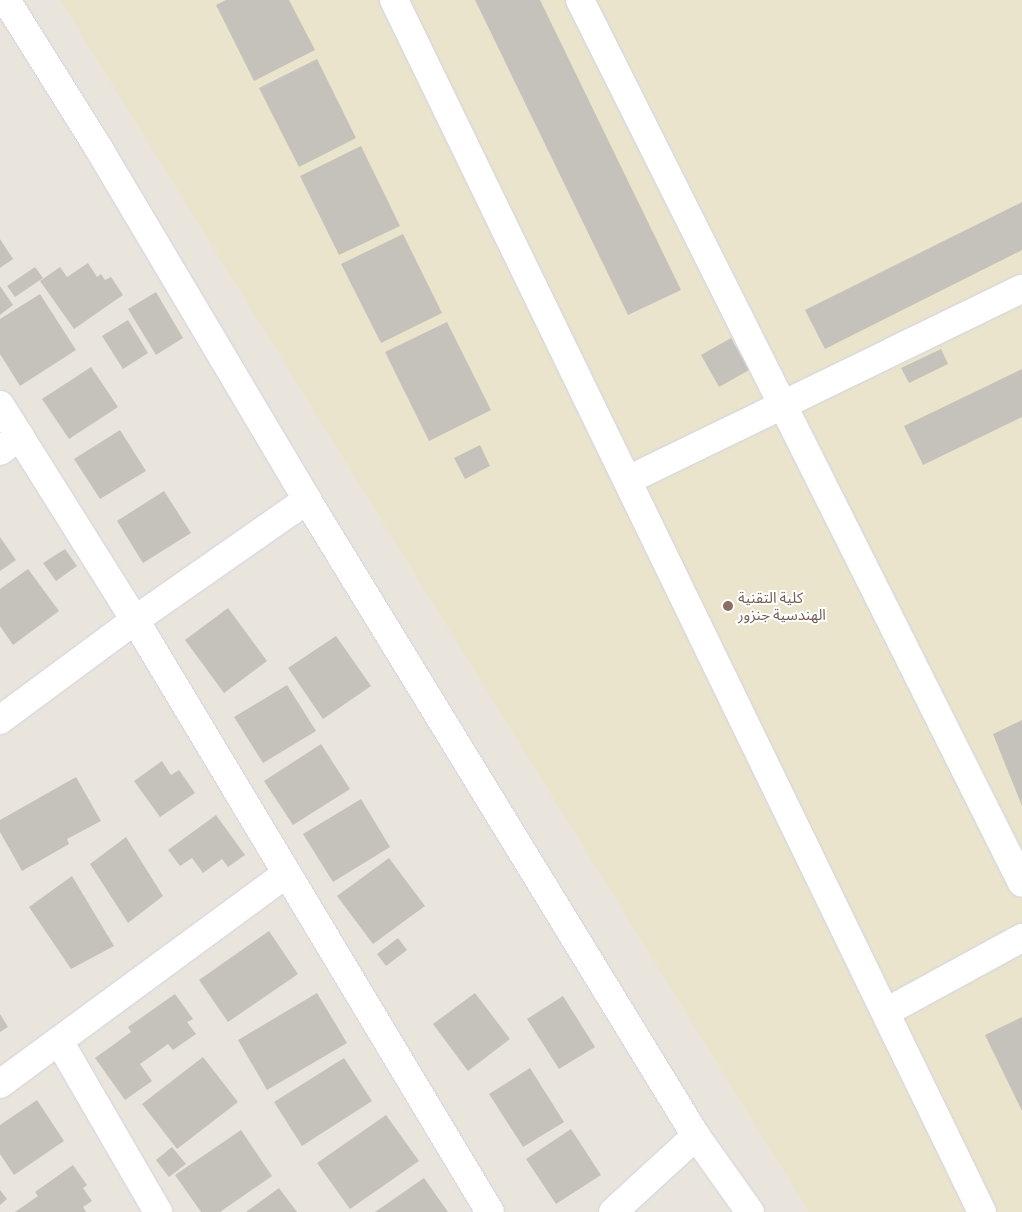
<!DOCTYPE html>
<meta charset="utf-8">
<style>
body{margin:0}
#map{position:relative;width:1022px;height:1212px;overflow:hidden;background:#eae5dc;font-family:Commissioner,"Noto Sans Arabic",sans-serif}
div>[style]{position:absolute}
.education>*{inset:0;background:#eae4cd}
.building>*{inset:0;background:#c5c2bc}
.roads{filter:drop-shadow(0 0 1px #d2d2e0) drop-shadow(0 0 1px #d2d2e0)}
.minor>*{height:28px;margin:-14px;padding:0 14px;transform-origin:14px;border-radius:14px;background:#fff}
.dots>*{width:14px;height:14px;translate:-50% -50%;box-sizing:border-box;border:2px solid #fff;border-radius:50%}
span{translate:-50% -50%;white-space:nowrap;text-align:center;line-height:1.15;-webkit-text-stroke:4px #fff;paint-order:stroke}
.education-label{font-size:15px;color:#785e54}
.left{translate:0 -50%;text-align:left}
</style>
<div id="map">
<div class="education">
<div style="clip-path:polygon(60px 0,1022px 0,1022px 1212px,809px 1212px)"></div>
</div>
<div class="building">
<div style="clip-path:polygon(226px 0,289px 0,315px 50px,254px 81px,216px 5px)"></div>
<div style="clip-path:polygon(475px 0,540px 0,681px 290px,628px 315px)"></div>
<div style="clip-path:polygon(317px 59px,356px 138px,299px 167px,259px 88px)"></div>
<div style="clip-path:polygon(361px 146px,400px 226px,339px 255px,300px 176px)"></div>
<div style="clip-path:polygon(1022px 202px,1022px 250px,825px 349px,805px 310px)"></div>
<div style="clip-path:polygon(403px 234px,442px 313px,381px 343px,341px 264px)"></div>
<div style="clip-path:polygon(0 239px,13px 259px,0 268px)"></div>
<div style="clip-path:polygon(88px 263px,97px 277px,101px 274px,105px 280px,111px 277px,123px 295px,74px 329px,40px 281px,60px 267px,67px 277px)"></div>
<div style="clip-path:polygon(35px 267px,43px 278px,15px 297px,7px 286px)"></div>
<div style="clip-path:polygon(0 286px,13px 305px,0 315px)"></div>
<div style="clip-path:polygon(156px 292px,183px 338px,156px 355px,128px 309px)"></div>
<div style="clip-path:polygon(40px 294px,76px 350px,20px 386px,0 354px,0 319px)"></div>
<div style="clip-path:polygon(128px 320px,148px 353px,123px 369px,102px 336px)"></div>
<div style="clip-path:polygon(447px 322px,491px 410px,429px 441px,385px 352px)"></div>
<div style="clip-path:polygon(731px 338px,749px 370px,719px 387px,701px 355px)"></div>
<div style="clip-path:polygon(941px 349px,948px 364px,909px 383px,901px 368px)"></div>
<div style="clip-path:polygon(91px 367px,118px 407px,69px 439px,42px 399px)"></div>
<div style="clip-path:polygon(1022px 369px,1022px 417px,923px 465px,904px 426px)"></div>
<div style="clip-path:polygon(120px 430px,146px 471px,100px 499px,74px 459px)"></div>
<div style="clip-path:polygon(480px 445px,490px 466px,465px 479px,454px 458px)"></div>
<div style="clip-path:polygon(164px 491px,191px 533px,143px 563px,117px 521px)"></div>
<div style="clip-path:polygon(0 537px,16px 560px,0 571px)"></div>
<div style="clip-path:polygon(65px 549px,77px 566px,56px 581px,43px 563px)"></div>
<div style="clip-path:polygon(28px 569px,59px 611px,13px 645px,0 626px,0 589px)"></div>
<div style="clip-path:polygon(228px 608px,267px 661px,224px 693px,185px 640px)"></div>
<div style="clip-path:polygon(336px 636px,371px 686px,323px 719px,288px 668px)"></div>
<div style="clip-path:polygon(287px 685px,316px 731px,263px 763px,234px 717px)"></div>
<div style="clip-path:polygon(1022px 720px,1022px 806px,993px 734px)"></div>
<div style="clip-path:polygon(321px 744px,350px 789px,293px 825px,264px 781px)"></div>
<div style="clip-path:polygon(162px 761px,171px 775px,179px 770px,195px 793px,160px 817px,134px 781px)"></div>
<div style="clip-path:polygon(76px 777px,101px 821px,67px 839px,69px 844px,22px 871px,0 832px,0 820px)"></div>
<div style="clip-path:polygon(361px 799px,390px 847px,333px 882px,303px 834px)"></div>
<div style="clip-path:polygon(216px 815px,245px 855px,228px 867px,222px 859px,203px 873px,192px 858px,180px 866px,168px 850px)"></div>
<div style="clip-path:polygon(126px 837px,163px 896px,128px 923px,90px 864px)"></div>
<div style="clip-path:polygon(389px 858px,425px 906px,373px 944px,337px 896px)"></div>
<div style="clip-path:polygon(72px 876px,114px 946px,71px 969px,29px 907px)"></div>
<div style="clip-path:polygon(269px 931px,298px 974px,228px 1022px,199px 980px)"></div>
<div style="clip-path:polygon(398px 938px,407px 950px,386px 966px,377px 954px)"></div>
<div style="clip-path:polygon(317px 993px,347px 1043px,267px 1090px,238px 1040px)"></div>
<div style="clip-path:polygon(475px 993px,510px 1039px,468px 1071px,433px 1024px)"></div>
<div style="clip-path:polygon(175px 994px,193px 1019px,187px 1022px,196px 1034px,173px 1050px,168px 1044px,140px 1064px,152px 1081px,125px 1100px,95px 1058px,131px 1032px,128px 1027px)"></div>
<div style="clip-path:polygon(563px 996px,595px 1047px,559px 1069px,527px 1019px)"></div>
<div style="clip-path:polygon(0 1014px,8px 1027px,0 1032px)"></div>
<div style="clip-path:polygon(1022px 1017px,1022px 1111px,985px 1035px)"></div>
<div style="clip-path:polygon(203px 1057px,238px 1102px,177px 1149px,142px 1104px)"></div>
<div style="clip-path:polygon(344px 1058px,372px 1101px,302px 1146px,274px 1102px)"></div>
<div style="clip-path:polygon(530px 1068px,564px 1122px,523px 1147px,489px 1094px)"></div>
<div style="clip-path:polygon(37px 1100px,64px 1141px,14px 1175px,0 1154px,0 1125px)"></div>
<div style="clip-path:polygon(386px 1115px,419px 1161px,350px 1209px,317px 1163px)"></div>
<div style="clip-path:polygon(571px 1129px,601px 1175px,556px 1204px,526px 1159px)"></div>
<div style="clip-path:polygon(241px 1130px,272px 1176px,220px 1212px,201px 1212px,175px 1175px)"></div>
<div style="clip-path:polygon(172px 1147px,186px 1164px,169px 1177px,156px 1160px)"></div>
<div style="clip-path:polygon(73px 1165px,87px 1185px,83px 1188px,92px 1201px,83px 1207px,86px 1212px,15px 1212px,38px 1196px,35px 1192px)"></div>
<div style="clip-path:polygon(424px 1178px,448px 1212px,375px 1212px)"></div>
<div style="clip-path:polygon(279px 1188px,297px 1212px,246px 1212px)"></div>
<div style="clip-path:polygon(0 1190px,7px 1199px,0 1205px)"></div>
</div>
<div class="roads">
<div class="minor">
<div style="left:6px;top:0;width:176px;rotate:58deg"></div>
<div style="left:99px;top:149px;width:408px;rotate:59.3deg"></div>
<div style="left:394px;top:0;width:1347px;rotate:64.12deg"></div>
<div style="left:580px;top:0;width:987px;rotate:63.41deg"></div>
<div style="left:0;top:405px;width:254px;rotate:57.9deg"></div>
<div style="left:135px;top:620px;width:690px;rotate:59.05deg"></div>
<div style="left:0;top:451px;width:25px;rotate:-37deg"></div>
<div style="left:628px;top:480px;width:438px;rotate:-25.9deg"></div>
<div style="left:0;top:720px;width:168px;rotate:-36.5deg"></div>
<div style="left:135px;top:620px;width:210px;rotate:-34.9deg"></div>
<div style="left:307px;top:500px;width:746px;rotate:58.55deg"></div>
<div style="left:696px;top:1136px;width:93px;rotate:54.6deg"></div>
<div style="left:886px;top:1012px;width:155px;rotate:-28.6deg"></div>
<div style="left:59px;top:1041px;width:198px;rotate:59.9deg"></div>
<div style="left:0;top:1084px;width:356px;rotate:-36.3deg"></div>
<div style="left:613px;top:1212px;width:113px;rotate:-42.5deg"></div>
</div>
</div>
<div class="dots">
<div style="left:728px;top:606px;background:#8d6e63"></div>
</div>
<div class="education-label">
<span class="left" style="left:738px;top:606px">كلية التقنية<br>الهندسية جنزور</span>
</div>
</div>
